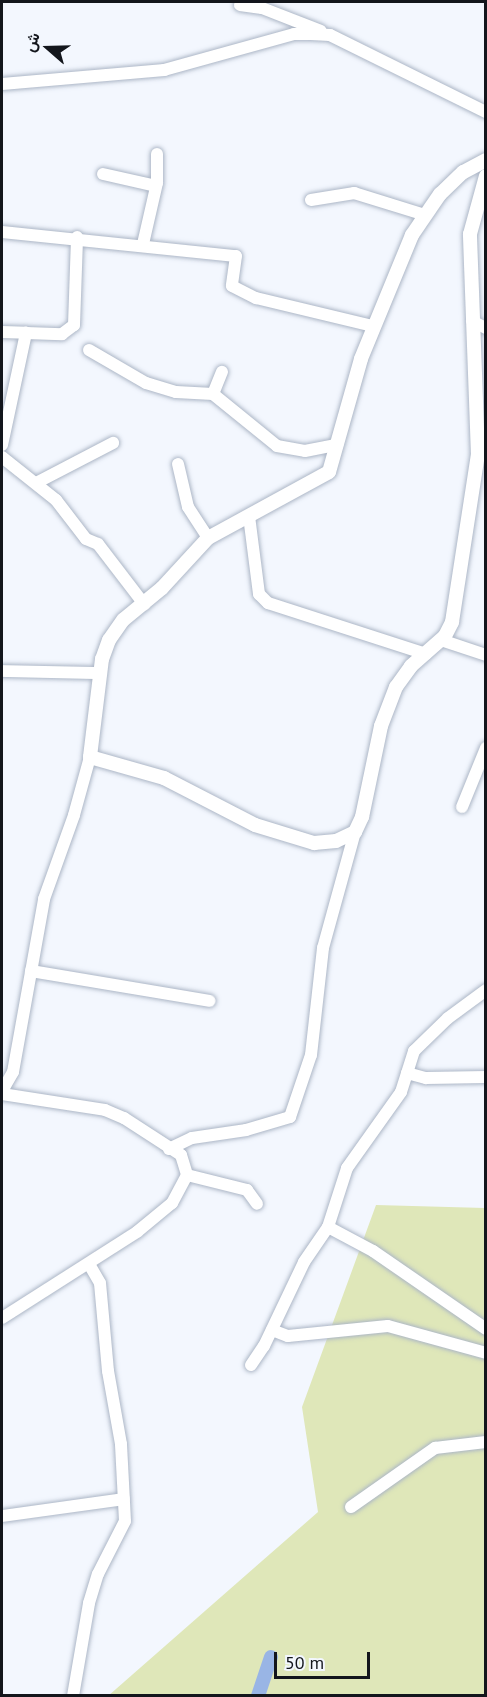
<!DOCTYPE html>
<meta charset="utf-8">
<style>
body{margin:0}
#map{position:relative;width:487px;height:1697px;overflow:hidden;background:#f3f7fe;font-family:"PT Sans",Vazirmatn,sans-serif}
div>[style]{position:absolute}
.green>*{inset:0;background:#dfe7b9}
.canal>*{height:14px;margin:-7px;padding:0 7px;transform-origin:7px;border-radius:7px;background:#99b5e5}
.roads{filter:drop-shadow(0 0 2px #acb6c6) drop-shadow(0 0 2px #acb6c6)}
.minor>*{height:12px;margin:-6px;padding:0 6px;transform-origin:6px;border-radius:6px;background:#fff}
.tertiary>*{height:14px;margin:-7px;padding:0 7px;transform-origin:7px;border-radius:7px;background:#fff}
span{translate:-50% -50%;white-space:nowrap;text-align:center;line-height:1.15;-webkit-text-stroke:6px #f3f7fe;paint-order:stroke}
.frame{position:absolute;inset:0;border:3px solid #13161c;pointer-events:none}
.north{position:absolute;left:18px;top:18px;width:60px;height:60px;-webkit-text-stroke:4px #f3f7fe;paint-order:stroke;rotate:290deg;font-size:16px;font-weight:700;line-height:24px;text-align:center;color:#13161c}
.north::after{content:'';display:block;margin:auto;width:21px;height:27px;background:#13161c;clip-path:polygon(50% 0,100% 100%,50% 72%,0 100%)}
.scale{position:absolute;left:274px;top:1652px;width:96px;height:27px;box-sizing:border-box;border:3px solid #13161c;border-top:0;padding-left:8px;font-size:18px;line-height:21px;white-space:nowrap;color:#13161c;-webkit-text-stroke:4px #f3f7fe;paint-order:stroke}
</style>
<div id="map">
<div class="green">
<div style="clip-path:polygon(376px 1205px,485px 1208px,485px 1695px,108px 1696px,318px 1512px,302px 1407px)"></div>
</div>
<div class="canal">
<div style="left:258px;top:1696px;width:41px;rotate:-71.6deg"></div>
</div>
<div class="roads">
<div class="minor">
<div style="left:240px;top:5px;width:22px;rotate:8deg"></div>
<div style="left:262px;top:8px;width:63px;rotate:21.3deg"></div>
<div style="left:2px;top:84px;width:163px;rotate:-4.9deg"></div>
<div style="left:164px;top:70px;width:135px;rotate:-15.5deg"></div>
<div style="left:294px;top:34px;width:17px"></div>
<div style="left:311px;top:34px;width:19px;rotate:3deg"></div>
<div style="left:330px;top:35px;width:174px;rotate:26.3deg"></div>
<div style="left:103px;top:174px;width:54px;rotate:12.8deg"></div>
<div style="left:311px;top:200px;width:44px;rotate:-9.2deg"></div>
<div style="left:354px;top:193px;width:74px;rotate:17.2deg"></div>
<div style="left:2px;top:232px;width:235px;rotate:5.9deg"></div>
<div style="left:236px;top:256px;width:30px;rotate:98deg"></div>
<div style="left:232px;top:286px;width:27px;rotate:27deg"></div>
<div style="left:256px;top:298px;width:120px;rotate:13.5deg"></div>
<div style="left:143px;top:244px;width:63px;rotate:-77.1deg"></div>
<div style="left:157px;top:183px;width:29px;rotate:-90deg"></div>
<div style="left:472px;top:321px;width:16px;rotate:27deg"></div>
<div style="left:2px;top:332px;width:24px;rotate:2deg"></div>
<div style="left:89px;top:350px;width:66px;rotate:30.1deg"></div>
<div style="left:146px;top:383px;width:31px;rotate:17deg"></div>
<div style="left:176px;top:392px;width:37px;rotate:3deg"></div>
<div style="left:213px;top:394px;width:82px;rotate:39.1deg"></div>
<div style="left:277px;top:446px;width:28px;rotate:10deg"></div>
<div style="left:305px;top:451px;width:33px;rotate:-11deg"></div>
<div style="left:213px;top:394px;width:24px;rotate:-68deg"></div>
<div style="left:2px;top:445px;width:115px;rotate:-77.9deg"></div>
<div style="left:26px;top:333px;width:36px;rotate:2deg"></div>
<div style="left:62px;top:334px;width:15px;rotate:-37deg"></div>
<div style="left:74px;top:325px;width:88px;rotate:-88deg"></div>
<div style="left:2px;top:457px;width:69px;rotate:38.5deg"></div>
<div style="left:56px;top:500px;width:49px;rotate:52.4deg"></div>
<div style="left:86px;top:539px;width:13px;rotate:23deg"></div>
<div style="left:98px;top:544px;width:76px;rotate:52.5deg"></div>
<div style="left:178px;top:464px;width:44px;rotate:76.9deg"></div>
<div style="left:188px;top:507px;width:37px;rotate:57deg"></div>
<div style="left:36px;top:483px;width:87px;rotate:-27.5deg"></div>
<div style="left:249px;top:516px;width:79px;rotate:82.7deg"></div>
<div style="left:259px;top:594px;width:13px;rotate:45deg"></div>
<div style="left:268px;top:603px;width:166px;rotate:17.9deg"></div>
<div style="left:441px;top:640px;width:47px;rotate:18.4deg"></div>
<div style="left:2px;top:671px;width:98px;rotate:1.2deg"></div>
<div style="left:462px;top:807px;width:64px;rotate:-67.9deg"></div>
<div style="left:31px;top:971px;width:181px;rotate:9.5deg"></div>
<div style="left:407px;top:1073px;width:20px;rotate:15deg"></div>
<div style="left:426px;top:1078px;width:60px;rotate:-1deg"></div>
<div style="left:2px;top:1091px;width:22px;rotate:-60deg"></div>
<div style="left:13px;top:1072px;width:176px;rotate:-79.8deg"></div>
<div style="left:44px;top:899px;width:89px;rotate:-70.3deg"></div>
<div style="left:74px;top:815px;width:60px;rotate:-74.6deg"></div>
<div style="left:2px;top:1094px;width:104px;rotate:8.8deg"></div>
<div style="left:105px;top:1110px;width:21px;rotate:23deg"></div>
<div style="left:124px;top:1118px;width:68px;rotate:33deg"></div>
<div style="left:181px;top:1155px;width:21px;rotate:73deg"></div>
<div style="left:187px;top:1175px;width:32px;rotate:118deg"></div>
<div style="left:172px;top:1203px;width:45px;rotate:140.4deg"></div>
<div style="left:137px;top:1232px;width:160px;rotate:147.5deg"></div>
<div style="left:169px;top:1149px;width:25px;rotate:-26deg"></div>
<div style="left:192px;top:1138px;width:55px;rotate:-8.4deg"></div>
<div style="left:246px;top:1130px;width:46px;rotate:-16.5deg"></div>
<div style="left:290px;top:1117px;width:65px;rotate:-71.3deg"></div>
<div style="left:311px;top:1055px;width:108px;rotate:-83.6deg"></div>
<div style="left:323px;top:948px;width:120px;rotate:-74.6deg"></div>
<div style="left:187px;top:1175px;width:62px;rotate:14deg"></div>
<div style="left:247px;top:1190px;width:17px;rotate:54deg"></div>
<div style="left:328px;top:1227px;width:51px;rotate:28.1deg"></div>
<div style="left:373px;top:1251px;width:137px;rotate:34.6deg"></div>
<div style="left:272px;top:1330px;width:17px;rotate:21deg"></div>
<div style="left:288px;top:1336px;width:100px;rotate:-5.7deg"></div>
<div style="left:388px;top:1326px;width:102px;rotate:15.4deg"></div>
<div style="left:251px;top:1365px;width:23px;rotate:-56deg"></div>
<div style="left:264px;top:1346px;width:93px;rotate:-64.5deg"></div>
<div style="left:304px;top:1262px;width:42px;rotate:-55.6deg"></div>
<div style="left:328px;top:1227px;width:62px;rotate:-72.1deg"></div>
<div style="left:347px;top:1168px;width:93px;rotate:-54.6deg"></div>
<div style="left:401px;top:1092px;width:43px;rotate:-72.4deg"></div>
<div style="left:414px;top:1051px;width:47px;rotate:-44.1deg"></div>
<div style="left:448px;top:1018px;width:47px;rotate:-36.4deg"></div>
<div style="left:351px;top:1507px;width:103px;rotate:-35.1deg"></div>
<div style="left:435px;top:1448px;width:51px;rotate:-6.7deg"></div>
<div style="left:2px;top:1516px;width:123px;rotate:-7.9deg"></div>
<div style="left:73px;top:1696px;width:94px;rotate:-80.2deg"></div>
<div style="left:89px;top:1603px;width:30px;rotate:-73deg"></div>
<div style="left:98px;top:1574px;width:59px;rotate:-63deg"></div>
<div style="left:125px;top:1521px;width:77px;rotate:-93deg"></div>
<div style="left:121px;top:1444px;width:74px;rotate:-100.1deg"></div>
<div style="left:108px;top:1371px;width:88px;rotate:-95.2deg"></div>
<div style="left:100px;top:1283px;width:22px;rotate:-120deg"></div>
</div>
<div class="tertiary">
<div style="left:486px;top:160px;width:26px;rotate:152deg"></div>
<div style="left:463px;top:172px;width:32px;rotate:136deg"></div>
<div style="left:440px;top:194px;width:50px;rotate:124.3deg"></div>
<div style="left:412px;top:235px;width:134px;rotate:112.4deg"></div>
<div style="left:361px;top:359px;width:117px;rotate:105.8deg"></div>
<div style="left:329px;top:472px;width:138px;rotate:151.4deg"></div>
<div style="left:208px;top:538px;width:68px;rotate:132.6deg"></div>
<div style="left:162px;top:588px;width:50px;rotate:140.6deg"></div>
<div style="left:123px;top:620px;width:24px;rotate:125deg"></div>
<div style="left:109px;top:640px;width:20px;rotate:110deg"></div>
<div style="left:102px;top:659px;width:99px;rotate:97deg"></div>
<div style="left:90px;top:757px;width:77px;rotate:15.8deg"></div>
<div style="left:164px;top:778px;width:102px;rotate:27.3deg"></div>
<div style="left:255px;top:825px;width:62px;rotate:17deg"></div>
<div style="left:314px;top:843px;width:22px;rotate:-5deg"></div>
<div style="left:336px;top:841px;width:21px;rotate:-25deg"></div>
<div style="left:355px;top:832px;width:17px;rotate:-65deg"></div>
<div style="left:362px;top:817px;width:93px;rotate:-78.2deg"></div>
<div style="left:381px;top:726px;width:42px;rotate:-69deg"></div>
<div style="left:396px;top:687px;width:26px;rotate:-54deg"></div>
<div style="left:411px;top:666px;width:45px;rotate:-41.4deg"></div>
<div style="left:445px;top:636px;width:16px;rotate:-63deg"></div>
<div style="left:452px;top:622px;width:169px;rotate:-81.2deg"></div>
<div style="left:478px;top:455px;width:221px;rotate:-92.1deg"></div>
<div style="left:470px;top:234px;width:60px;rotate:-74.6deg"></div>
</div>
</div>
<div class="frame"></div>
<div class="north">ش</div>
<div class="scale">50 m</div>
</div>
